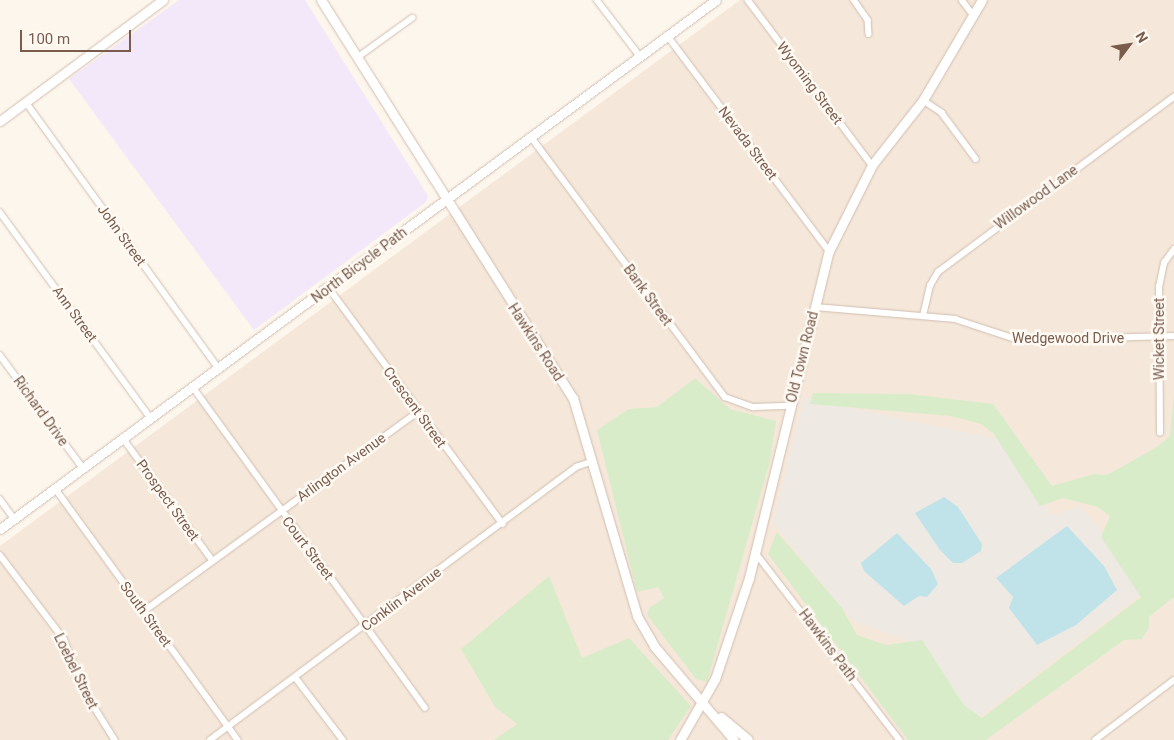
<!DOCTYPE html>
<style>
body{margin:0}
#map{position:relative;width:1174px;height:740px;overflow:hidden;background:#fdf6ec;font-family:Roboto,sans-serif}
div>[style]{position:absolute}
.residential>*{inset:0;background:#f5e8da}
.industrial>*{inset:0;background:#efe9e4}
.education>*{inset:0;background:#f3e8fa}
.green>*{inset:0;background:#d8ecc9}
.water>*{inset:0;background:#bfe3e8}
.roads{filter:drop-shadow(0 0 1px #d1beb0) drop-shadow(0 0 1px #d1beb0)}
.street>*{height:5.5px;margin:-2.75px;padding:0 2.75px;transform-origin:2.75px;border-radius:2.75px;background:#fff}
.secondary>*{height:9px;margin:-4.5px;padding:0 4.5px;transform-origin:4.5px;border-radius:4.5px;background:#fff}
span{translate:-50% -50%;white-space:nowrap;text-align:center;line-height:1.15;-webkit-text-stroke:5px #fffaf3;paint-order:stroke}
.street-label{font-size:14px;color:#7a5c4d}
.north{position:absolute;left:1104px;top:20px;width:50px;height:50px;-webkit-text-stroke:4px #fffaf3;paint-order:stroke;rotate:59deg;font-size:14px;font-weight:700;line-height:20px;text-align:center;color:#7a5c4d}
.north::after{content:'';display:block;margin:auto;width:18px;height:22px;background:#7a5c4d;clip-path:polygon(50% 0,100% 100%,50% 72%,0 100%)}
.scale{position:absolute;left:20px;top:30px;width:111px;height:22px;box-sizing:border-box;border:2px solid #7a5c4d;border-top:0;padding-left:6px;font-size:15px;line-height:18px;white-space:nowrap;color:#7a5c4d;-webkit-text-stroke:4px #fffaf3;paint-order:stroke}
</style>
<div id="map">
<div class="residential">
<div style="clip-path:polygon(740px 0,1174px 0,1174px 740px,0 740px,0 546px)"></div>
</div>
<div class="industrial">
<div style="clip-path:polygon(804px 398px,997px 439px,1052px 515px,1081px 506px,1146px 590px,972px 723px,922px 646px,852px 620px,773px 523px)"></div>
</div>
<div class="education">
<div style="clip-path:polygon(179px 0,305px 0,428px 196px,426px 202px,254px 330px,69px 79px)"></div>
</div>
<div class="green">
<div style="clip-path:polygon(695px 378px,730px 409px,776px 421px,770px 461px,707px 682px,696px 679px,647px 615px,649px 608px,664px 598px,658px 587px,637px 592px,597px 430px,629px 409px,657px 407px)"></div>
<div style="clip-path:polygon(813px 393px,909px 394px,993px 404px,1052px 486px,1094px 474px,1107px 475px,1157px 447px,1170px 436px,1174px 394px,1174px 597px,1149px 617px,1149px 627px,1142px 639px,1124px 640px,986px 740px,908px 740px,768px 554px,777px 532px,842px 608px,857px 635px,886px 645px,922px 640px,964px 705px,982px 718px,1141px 597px,1101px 537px,1110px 516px,1098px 507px,1063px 498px,1040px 506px,994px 434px,981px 424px,951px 416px,810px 404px)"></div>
<div style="clip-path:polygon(549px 576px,582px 658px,629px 638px,691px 706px,668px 740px,494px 740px,517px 724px,495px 707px,461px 649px)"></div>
</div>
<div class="water">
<div style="clip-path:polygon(944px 497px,958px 507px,982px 544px,981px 551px,962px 563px,953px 563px,940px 550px,915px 513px)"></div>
<div style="clip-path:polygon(1067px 526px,1104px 566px,1117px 590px,1076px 625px,1037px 645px,1009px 608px,1013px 597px,996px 578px)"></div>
<div style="clip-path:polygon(897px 533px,931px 569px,938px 584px,927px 597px,919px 596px,904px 606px,864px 571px,861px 563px)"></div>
</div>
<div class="roads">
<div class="street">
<div style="left:597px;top:0;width:71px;rotate:52.5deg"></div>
<div style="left:748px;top:0;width:206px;rotate:53.1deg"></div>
<div style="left:854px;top:0;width:24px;rotate:55deg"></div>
<div style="left:868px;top:20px;width:14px;rotate:86deg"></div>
<div style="left:962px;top:0;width:20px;rotate:53deg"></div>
<div style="left:667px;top:35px;width:270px;rotate:53.1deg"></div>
<div style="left:358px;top:57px;width:67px;rotate:-35.8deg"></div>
<div style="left:923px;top:100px;width:23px;rotate:34deg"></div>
<div style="left:942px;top:113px;width:57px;rotate:53.5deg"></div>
<div style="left:26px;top:102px;width:327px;rotate:54.1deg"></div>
<div style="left:532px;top:138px;width:323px;rotate:53.3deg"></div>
<div style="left:725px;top:397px;width:30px;rotate:20deg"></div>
<div style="left:753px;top:407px;width:37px;rotate:-2deg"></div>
<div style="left:0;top:212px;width:254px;rotate:53.8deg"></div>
<div style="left:329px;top:288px;width:293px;rotate:53.6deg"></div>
<div style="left:815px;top:307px;width:141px;rotate:4.9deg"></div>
<div style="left:955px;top:319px;width:67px;rotate:18.2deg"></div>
<div style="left:1019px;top:340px;width:155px;rotate:-1.5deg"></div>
<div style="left:923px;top:316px;width:31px;rotate:-77deg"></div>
<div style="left:930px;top:286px;width:16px;rotate:-60deg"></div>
<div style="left:938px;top:272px;width:294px;rotate:-36.6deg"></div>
<div style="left:0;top:355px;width:140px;rotate:53.7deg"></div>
<div style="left:193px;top:387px;width:396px;rotate:54.1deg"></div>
<div style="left:1160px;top:433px;width:146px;rotate:-90.4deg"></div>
<div style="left:1159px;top:287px;width:25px;rotate:-78deg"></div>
<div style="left:1164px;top:263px;width:17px;rotate:-54deg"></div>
<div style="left:123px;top:438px;width:152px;rotate:53.8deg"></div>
<div style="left:55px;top:488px;width:311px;rotate:54deg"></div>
<div style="left:0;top:499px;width:24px;rotate:54deg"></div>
<div style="left:755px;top:552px;width:237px;rotate:52.4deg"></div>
<div style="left:0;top:555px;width:106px;rotate:52.7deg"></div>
<div style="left:64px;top:639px;width:57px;rotate:68.4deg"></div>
<div style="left:85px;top:692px;width:57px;rotate:58deg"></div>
<div style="left:144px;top:611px;width:339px;rotate:-36deg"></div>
<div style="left:296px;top:678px;width:78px;rotate:52.8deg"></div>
<div style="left:210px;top:740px;width:457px;rotate:-36.7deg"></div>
<div style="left:576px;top:467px;width:18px;rotate:-19deg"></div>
<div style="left:1095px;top:740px;width:99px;rotate:-37.2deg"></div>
</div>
<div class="secondary">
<div style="left:321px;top:0;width:471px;rotate:57.7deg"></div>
<div style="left:573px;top:398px;width:227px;rotate:73.6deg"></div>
<div style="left:637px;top:616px;width:34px;rotate:60deg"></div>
<div style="left:654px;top:646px;width:123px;rotate:49.6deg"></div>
<div style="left:0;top:121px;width:203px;rotate:-36.6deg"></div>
<div style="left:0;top:529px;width:890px;rotate:-36.46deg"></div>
<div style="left:721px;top:717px;width:35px;rotate:40deg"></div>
<div style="left:680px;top:740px;width:70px;rotate:-60.2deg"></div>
<div style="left:715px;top:679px;width:107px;rotate:-71.4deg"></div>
<div style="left:749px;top:578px;width:337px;rotate:-76.3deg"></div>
<div style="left:829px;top:251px;width:96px;rotate:-63.4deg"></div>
<div style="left:872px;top:165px;width:83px;rotate:-51.9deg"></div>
<div style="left:923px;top:100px;width:116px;rotate:-59.5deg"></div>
</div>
</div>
<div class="street-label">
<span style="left:810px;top:83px;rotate:53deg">Wyoming Street</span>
<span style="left:748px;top:143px;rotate:53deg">Nevada Street</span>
<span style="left:1036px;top:197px;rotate:-36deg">Willowood Lane</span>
<span style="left:122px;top:235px;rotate:54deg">John Street</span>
<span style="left:359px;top:265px;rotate:-37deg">North Bicycle Path</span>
<span style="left:648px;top:295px;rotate:54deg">Bank Street</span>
<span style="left:75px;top:314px;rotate:54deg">Ann Street</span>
<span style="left:1068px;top:338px">Wedgewood Drive</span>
<span style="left:1159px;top:339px;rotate:-90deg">Wicket Street</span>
<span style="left:536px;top:342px;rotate:57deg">Hawkins Road</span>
<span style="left:802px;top:357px;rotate:-76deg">Old Town Road</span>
<span style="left:415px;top:407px;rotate:54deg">Crescent Street</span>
<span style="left:41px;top:411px;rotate:54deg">Richard Drive</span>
<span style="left:341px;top:467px;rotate:-36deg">Arlington Avenue</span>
<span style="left:168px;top:500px;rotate:54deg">Prospect Street</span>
<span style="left:308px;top:548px;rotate:53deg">Court Street</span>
<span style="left:401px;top:599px;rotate:-37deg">Conklin Avenue</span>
<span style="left:146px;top:614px;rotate:54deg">South Street</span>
<span style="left:828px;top:645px;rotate:53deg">Hawkins Path</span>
<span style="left:76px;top:671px;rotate:64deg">Loebel Street</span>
</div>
<div class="north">N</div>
<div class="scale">100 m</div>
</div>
